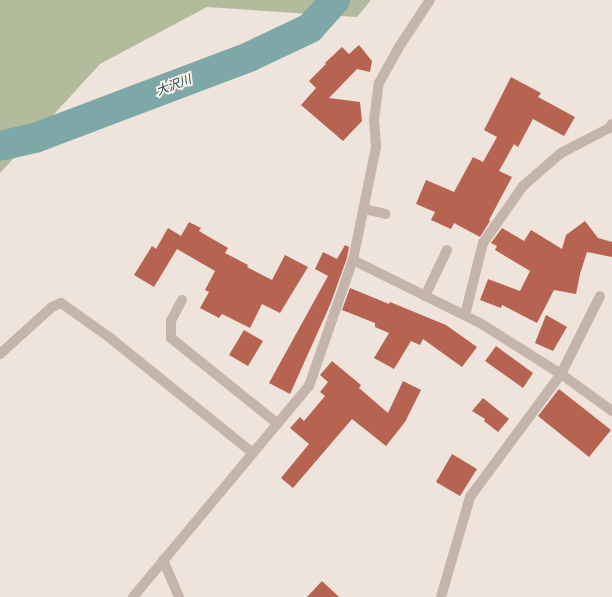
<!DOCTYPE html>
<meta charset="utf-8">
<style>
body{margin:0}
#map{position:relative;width:612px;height:597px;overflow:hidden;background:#eee4db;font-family:"Varela Round","Noto Sans JP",sans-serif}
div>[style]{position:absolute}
.green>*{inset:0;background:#b3bb9d}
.river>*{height:30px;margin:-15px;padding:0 15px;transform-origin:15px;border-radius:15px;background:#7ea7a7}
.building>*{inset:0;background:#b66451}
.minor>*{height:10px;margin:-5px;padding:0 5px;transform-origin:5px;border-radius:5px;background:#c4b4a9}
span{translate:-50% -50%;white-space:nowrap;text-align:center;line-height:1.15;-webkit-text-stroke:4px #f6eee7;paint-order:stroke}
.water-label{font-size:12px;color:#234e4f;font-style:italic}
</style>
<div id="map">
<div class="green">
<div style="clip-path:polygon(0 0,371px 0,357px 17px,207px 7px,100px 64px,0 173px)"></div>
</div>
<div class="river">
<div style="left:0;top:146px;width:36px;rotate:-13deg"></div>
<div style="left:35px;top:138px;width:229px;rotate:-20.7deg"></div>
<div style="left:249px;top:57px;width:68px;rotate:-25.4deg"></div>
<div style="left:310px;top:28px;width:38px;rotate:-48deg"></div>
</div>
<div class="building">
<div style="clip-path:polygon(359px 45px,372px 61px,370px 72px,357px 69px,329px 98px,360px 102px,362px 121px,343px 141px,301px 105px,316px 88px,309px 81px,326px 64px,325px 63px,342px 47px,349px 54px)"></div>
<div style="clip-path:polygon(511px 77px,541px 93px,538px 97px,575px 117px,564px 136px,533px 119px,518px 147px,514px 144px,499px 171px,512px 177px,489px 220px,490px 221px,480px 237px,454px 223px,451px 229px,431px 220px,435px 212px,416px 204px,426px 180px,454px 192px,473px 157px,483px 162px,497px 137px,484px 130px)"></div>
<div style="clip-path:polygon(585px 221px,598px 238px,612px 242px,612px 257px,587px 252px,580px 274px,576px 294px,554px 290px,537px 323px,502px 305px,501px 308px,480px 300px,488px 279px,520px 291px,530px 271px,495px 250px,497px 246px,491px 243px,502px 228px,524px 241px,531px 230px,562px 249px,566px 235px)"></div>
<div style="clip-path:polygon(189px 222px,201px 228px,199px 231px,228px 248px,225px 253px,248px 265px,247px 267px,272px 280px,285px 255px,308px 267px,280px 313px,262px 304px,250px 328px,222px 314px,219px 318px,200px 308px,209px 292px,205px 290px,215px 271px,177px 249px,154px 287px,134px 275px,152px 246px,156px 249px,168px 228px,181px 236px)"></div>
<div style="clip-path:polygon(345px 245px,349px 247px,347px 258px,330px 305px,290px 394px,269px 383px,328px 276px,315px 269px,323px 252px,337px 259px)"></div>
<div style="clip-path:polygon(350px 288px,389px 304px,390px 302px,446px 325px,477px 347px,462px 367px,423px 339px,420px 345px,411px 341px,394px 369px,374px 358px,389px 333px,375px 327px,375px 323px,342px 310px)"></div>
<div style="clip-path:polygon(546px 315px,567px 327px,553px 351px,535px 343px)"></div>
<div style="clip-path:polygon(244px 330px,263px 341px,248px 366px,229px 355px)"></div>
<div style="clip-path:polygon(496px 346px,533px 373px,523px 388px,485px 361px)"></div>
<div style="clip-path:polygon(332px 361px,361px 385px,359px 388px,388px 413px,403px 381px,421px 390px,405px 422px,386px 446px,352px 419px,293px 488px,281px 478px,309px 444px,290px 428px,300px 417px,304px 421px,325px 396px,320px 392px,328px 382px,320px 375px)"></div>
<div style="clip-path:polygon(559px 389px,611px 430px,589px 457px,538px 416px)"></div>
<div style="clip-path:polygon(483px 398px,509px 419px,498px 432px,484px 421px,485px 419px,472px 411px)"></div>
<div style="clip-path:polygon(452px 454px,477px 469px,460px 496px,436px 482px)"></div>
<div style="clip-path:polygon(322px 581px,339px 597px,307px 597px)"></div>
</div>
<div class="minor">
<div style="left:364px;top:209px;width:22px;rotate:13deg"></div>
<div style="left:353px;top:260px;width:142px;rotate:26.4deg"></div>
<div style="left:480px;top:323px;width:96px;rotate:32.2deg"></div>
<div style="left:561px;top:374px;width:63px;rotate:36deg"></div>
<div style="left:425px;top:296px;width:51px;rotate:-64.4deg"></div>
<div style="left:182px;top:300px;width:24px;rotate:118deg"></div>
<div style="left:171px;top:321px;width:17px;rotate:90deg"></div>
<div style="left:171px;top:338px;width:137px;rotate:38.8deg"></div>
<div style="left:465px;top:315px;width:74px;rotate:-76deg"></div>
<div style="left:483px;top:243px;width:70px;rotate:-54.9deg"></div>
<div style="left:523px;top:186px;width:50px;rotate:-41deg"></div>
<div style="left:561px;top:153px;width:54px;rotate:-27.5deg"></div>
<div style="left:609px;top:128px;width:5px;rotate:-53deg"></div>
<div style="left:0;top:354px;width:70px;rotate:-42.1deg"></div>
<div style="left:52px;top:307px;width:10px;rotate:-24deg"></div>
<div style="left:61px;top:303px;width:59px;rotate:35.3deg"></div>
<div style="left:109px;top:337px;width:185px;rotate:38.9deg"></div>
<div style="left:163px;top:560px;width:40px;rotate:66.6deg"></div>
<div style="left:133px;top:597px;width:275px;rotate:-50.2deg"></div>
<div style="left:309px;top:386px;width:133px;rotate:-70.8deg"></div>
<div style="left:353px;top:260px;width:115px;rotate:-78.5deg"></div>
<div style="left:376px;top:147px;width:26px;rotate:-94deg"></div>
<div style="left:374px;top:121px;width:38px;rotate:-83deg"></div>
<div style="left:379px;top:83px;width:41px;rotate:-60.9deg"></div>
<div style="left:399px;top:47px;width:56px;rotate:-56.6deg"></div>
<div style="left:441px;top:597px;width:104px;rotate:-73.8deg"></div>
<div style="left:470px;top:497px;width:153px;rotate:-53.5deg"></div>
<div style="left:561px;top:374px;width:87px;rotate:-63.4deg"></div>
</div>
<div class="water-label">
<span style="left:174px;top:86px;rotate:-21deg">大沢川</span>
</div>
</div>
